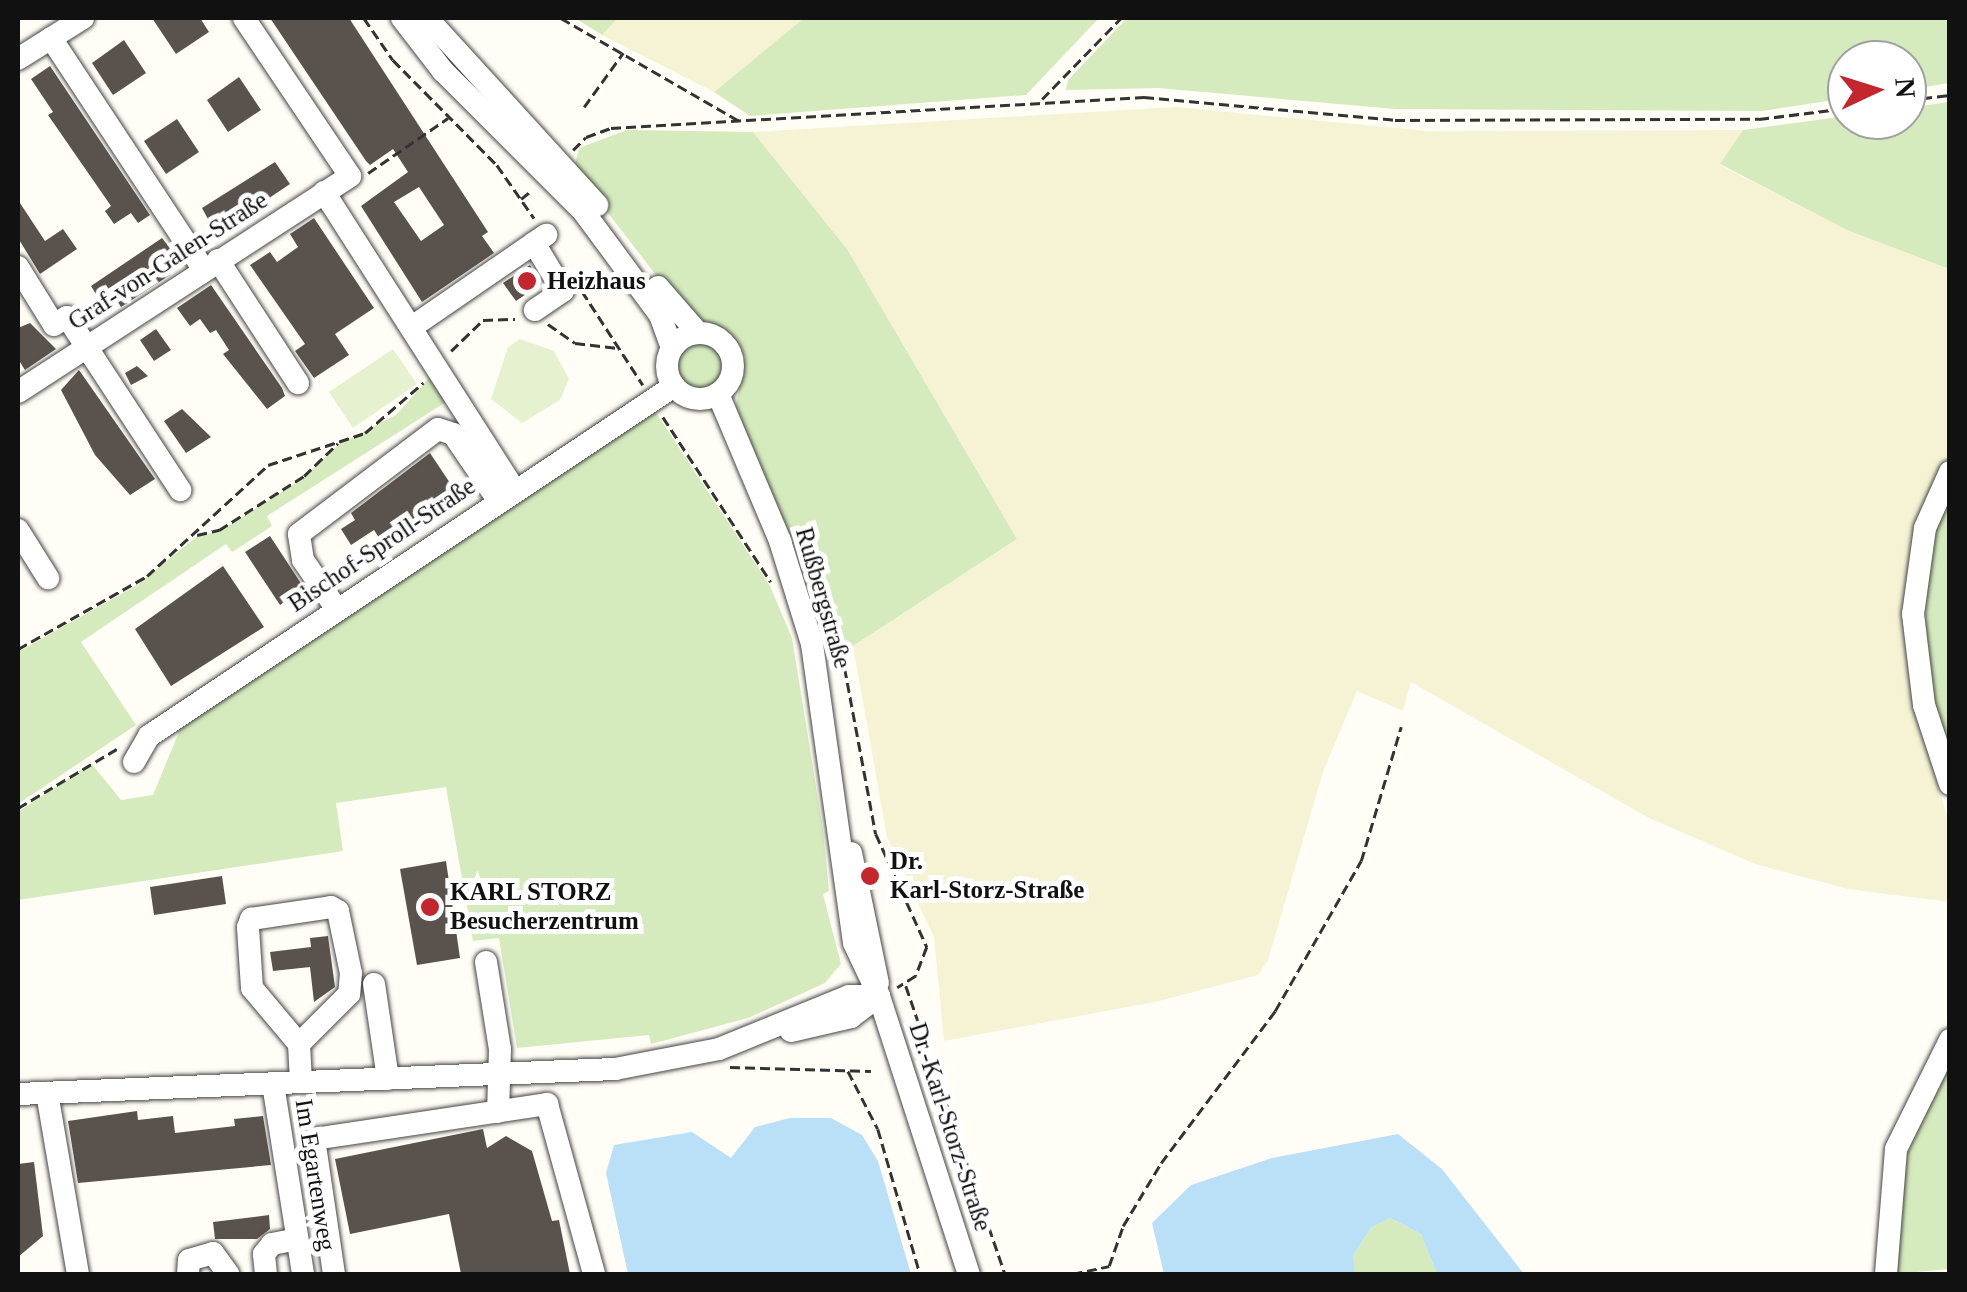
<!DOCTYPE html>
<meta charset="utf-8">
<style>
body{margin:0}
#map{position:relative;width:1967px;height:1292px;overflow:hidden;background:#fffdf5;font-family:"Times New Roman",serif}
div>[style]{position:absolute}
.farmland>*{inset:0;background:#f6f3d4}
.green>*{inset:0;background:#d5ebbd}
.round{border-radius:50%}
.pitch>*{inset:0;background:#e6f2cf}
.water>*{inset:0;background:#b9e0f7}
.building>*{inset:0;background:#5a524d}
.path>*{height:2.5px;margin-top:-1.25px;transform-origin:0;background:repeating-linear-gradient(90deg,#333 0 10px,transparent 0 15px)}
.roads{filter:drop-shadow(0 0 2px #444) drop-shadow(0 0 2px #444)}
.minor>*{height:22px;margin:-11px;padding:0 11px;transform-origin:11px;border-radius:11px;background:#fff}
.minor>.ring{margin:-11px;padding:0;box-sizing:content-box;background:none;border:22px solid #fff;border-radius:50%}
.dots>*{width:28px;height:28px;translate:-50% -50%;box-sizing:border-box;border:5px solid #fff;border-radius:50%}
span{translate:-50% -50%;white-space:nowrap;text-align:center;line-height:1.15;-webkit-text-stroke:10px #fff;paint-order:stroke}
.street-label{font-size:25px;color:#111}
.poi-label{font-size:25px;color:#111;font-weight:700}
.left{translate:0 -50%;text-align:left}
.frame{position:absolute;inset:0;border:20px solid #111;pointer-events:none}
.north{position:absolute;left:1827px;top:40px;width:100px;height:100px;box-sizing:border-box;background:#fff;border:2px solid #a0a0a0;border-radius:50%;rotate:86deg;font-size:28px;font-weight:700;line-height:40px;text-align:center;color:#111}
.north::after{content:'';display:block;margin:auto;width:35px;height:45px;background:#c4262e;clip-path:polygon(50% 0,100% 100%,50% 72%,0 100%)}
</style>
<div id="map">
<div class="farmland">
<div style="clip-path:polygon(618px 18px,804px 18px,714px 92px,602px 35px)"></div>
<div style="clip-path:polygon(1176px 107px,1428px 131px,1743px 130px,1720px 165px,1847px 230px,1949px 269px,1949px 455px,1921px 513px,1921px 730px,1949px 822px,1949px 902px,1848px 889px,1755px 864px,1649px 818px,1411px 682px,1403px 711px,1357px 691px,1323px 772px,1268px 960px,1258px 975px,1155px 1002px,944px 1041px,934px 937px,887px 837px,853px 646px,1017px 539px,847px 249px,753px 132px)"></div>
</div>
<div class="green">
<div style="clip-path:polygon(575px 18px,618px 18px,602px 35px)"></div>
<div style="clip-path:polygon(804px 18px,1099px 18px,1026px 95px,750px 116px,714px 92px)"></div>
<div style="clip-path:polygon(1127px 18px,1949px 18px,1949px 83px,1907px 90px,1907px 60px,1847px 60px,1847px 98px,1762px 111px,1395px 109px,1158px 88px,1066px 90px,1068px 80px)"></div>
<div style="clip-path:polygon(1949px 102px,1949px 269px,1847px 230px,1720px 164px,1743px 130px,1847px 116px,1907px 120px,1907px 108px)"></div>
<div style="clip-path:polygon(627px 130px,753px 132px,847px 249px,1017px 539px,853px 646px,836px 646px,829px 620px,811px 604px,736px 406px,745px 356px,724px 329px,686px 314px,574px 169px,579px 148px)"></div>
<div class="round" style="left:676px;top:341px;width:50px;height:50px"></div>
<div style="clip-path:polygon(430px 377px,446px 402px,267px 516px,272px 526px,232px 552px,226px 544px,81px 642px,136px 725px,18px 804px,18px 652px,137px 585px,196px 537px,222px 530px,302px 479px,339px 444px,396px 415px)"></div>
<div style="clip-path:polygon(655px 411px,770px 586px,792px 638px,823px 830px,829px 891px,823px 894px,841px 964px,825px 983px,748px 1018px,651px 1044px,649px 1035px,517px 1048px,499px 938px,473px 941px,446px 787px,336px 803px,343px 851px,18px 900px,18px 812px,91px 763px,121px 800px,153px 795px,183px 722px)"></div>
<div style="clip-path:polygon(1949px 498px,1949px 754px,1934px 705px,1923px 596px,1929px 549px)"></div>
<div style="clip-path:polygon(1949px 1065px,1949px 1269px,1895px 1274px,1903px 1160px)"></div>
<div style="clip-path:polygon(1390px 1218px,1421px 1234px,1437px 1274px,1352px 1272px,1353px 1255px,1371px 1228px)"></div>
</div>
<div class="pitch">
<div style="clip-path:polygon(520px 339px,554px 351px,569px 379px,560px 400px,522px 423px,491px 399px,508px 347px)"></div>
<div style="clip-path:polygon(393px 349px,417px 384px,353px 428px,329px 392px)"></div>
</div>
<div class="water">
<div style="clip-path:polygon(790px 1118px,831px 1118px,862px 1135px,878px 1161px,911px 1274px,628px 1274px,606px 1173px,614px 1145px,692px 1132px,731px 1158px,755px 1127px)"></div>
<div style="clip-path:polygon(1398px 1134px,1442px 1169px,1524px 1274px,1437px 1274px,1421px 1234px,1390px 1218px,1371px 1228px,1353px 1255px,1355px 1274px,1164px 1274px,1152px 1223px,1191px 1185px,1272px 1158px)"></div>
</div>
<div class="building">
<div style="clip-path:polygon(152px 18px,200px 18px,209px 32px,176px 54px)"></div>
<div style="clip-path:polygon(evenodd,270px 18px,349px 18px,488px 232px,482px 236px,494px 253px,422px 302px,361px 206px,408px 172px,393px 149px,370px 165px,366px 161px,270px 18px,419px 187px,444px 225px,421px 241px,394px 202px,419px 187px)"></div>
<div style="clip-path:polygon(124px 40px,146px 73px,113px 95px,92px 63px)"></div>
<div style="clip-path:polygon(50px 66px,150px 215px,138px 223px,131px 213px,114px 224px,105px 211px,111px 206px,48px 115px,53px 112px,31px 79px)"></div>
<div style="clip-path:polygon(239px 77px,261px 110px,228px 132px,207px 100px)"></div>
<div style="clip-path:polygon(177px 119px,199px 152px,166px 174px,144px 141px)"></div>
<div style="clip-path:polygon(275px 162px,290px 184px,216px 234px,202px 208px)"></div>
<div style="clip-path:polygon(18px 200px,45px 241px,63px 229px,77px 249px,40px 274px,18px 238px)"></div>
<div style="clip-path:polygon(314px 218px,374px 308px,335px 334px,349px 355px,314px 378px,295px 351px,305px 344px,250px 265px,270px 252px,277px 262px,298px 247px,290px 234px)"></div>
<div style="clip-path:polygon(162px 238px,178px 258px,165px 268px,170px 275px,121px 307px,115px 297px,103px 306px,91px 286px)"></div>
<div style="clip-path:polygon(530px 265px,541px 284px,516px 301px,503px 283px)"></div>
<div style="clip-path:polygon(211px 285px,282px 388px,285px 396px,267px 409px,223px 354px,229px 350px,216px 330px,210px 333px,200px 319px,190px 326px,177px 308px)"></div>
<div style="clip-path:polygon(30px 323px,56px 349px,25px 370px,18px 359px,18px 328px)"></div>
<div style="clip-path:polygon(156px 329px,171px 350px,154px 361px,140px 340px)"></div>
<div style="clip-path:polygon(137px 366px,148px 376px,131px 385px,125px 373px)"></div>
<div style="clip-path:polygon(79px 370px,155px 479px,130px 495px,95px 455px,61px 390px)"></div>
<div style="clip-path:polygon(182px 409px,211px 437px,186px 453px,164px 421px)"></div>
<div style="clip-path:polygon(430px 453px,460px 498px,385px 547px,374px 530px,351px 545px,341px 529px,355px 520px,351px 513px)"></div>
<div style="clip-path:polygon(270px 536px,304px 588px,280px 605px,245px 552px)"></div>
<div style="clip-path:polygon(223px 566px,264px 627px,171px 686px,135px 629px)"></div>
<div style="clip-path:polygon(446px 861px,460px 958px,417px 965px,400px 869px)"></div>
<div style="clip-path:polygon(222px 876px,226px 904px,154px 915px,150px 887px)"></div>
<div style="clip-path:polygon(328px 936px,335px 987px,314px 1002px,310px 967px,273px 971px,270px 952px,311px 947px,310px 938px)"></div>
<div style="clip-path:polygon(137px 1111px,138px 1120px,173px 1116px,175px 1133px,235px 1126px,234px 1119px,263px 1116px,271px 1165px,78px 1183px,68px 1121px)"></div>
<div style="clip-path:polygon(483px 1129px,487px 1148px,506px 1136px,532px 1151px,552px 1221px,559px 1220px,570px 1274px,461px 1274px,449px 1214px,350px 1234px,335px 1159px)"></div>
<div style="clip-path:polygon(34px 1162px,43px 1236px,18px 1257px,18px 1164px)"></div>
<div style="clip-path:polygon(269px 1215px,270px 1229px,257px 1239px,215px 1239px,213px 1222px)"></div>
</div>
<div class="path">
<div style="left:364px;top:18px;width:51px;rotate:55.4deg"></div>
<div style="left:393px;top:60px;width:148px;rotate:45.3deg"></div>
<div style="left:497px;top:165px;width:65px;rotate:55.1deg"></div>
<div style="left:561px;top:18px;width:208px;rotate:30deg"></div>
<div style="left:1042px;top:99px;width:113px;rotate:-45.7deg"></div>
<div style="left:1907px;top:100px;width:43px;rotate:-6.6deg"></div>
<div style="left:584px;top:107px;width:67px;rotate:-54.2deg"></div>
<div style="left:573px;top:150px;width:18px;rotate:-45deg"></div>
<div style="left:586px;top:137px;width:27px;rotate:-20deg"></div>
<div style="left:611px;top:128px;width:534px;rotate:-3.33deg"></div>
<div style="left:1144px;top:97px;width:252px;rotate:5.2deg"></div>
<div style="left:1395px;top:120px;width:364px;rotate:-0.2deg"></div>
<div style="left:1759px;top:119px;width:89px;rotate:-7.1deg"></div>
<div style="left:368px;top:173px;width:97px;rotate:-34.5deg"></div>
<div style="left:521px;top:199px;width:13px;rotate:-39deg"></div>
<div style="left:582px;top:291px;width:112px;rotate:57deg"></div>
<div style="left:548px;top:324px;width:33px;rotate:35deg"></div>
<div style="left:575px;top:343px;width:43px;rotate:6.6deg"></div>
<div style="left:451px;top:351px;width:45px;rotate:-44.1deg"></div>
<div style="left:483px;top:320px;width:32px;rotate:-2deg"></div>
<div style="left:663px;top:417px;width:197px;rotate:56.8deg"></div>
<div style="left:197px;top:535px;width:23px;rotate:-13deg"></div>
<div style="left:219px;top:530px;width:101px;rotate:-32.4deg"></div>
<div style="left:304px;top:476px;width:47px;rotate:-44.1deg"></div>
<div style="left:18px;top:649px;width:148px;rotate:-29.5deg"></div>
<div style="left:147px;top:576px;width:164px;rotate:-42.5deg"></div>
<div style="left:268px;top:465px;width:102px;rotate:-18.3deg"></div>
<div style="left:365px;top:433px;width:77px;rotate:-40.8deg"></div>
<div style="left:842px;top:653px;width:184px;rotate:79.4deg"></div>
<div style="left:876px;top:834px;width:124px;rotate:65.7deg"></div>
<div style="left:927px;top:947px;width:31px;rotate:111deg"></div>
<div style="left:916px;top:976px;width:22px;rotate:148deg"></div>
<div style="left:18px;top:808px;width:119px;rotate:-30.9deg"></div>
<div style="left:906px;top:986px;width:305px;rotate:71deg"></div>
<div style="left:730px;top:1067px;width:141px;rotate:1.6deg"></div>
<div style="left:848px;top:1071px;width:65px;rotate:62.7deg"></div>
<div style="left:878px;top:1129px;width:151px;rotate:73.8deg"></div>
<div style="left:1072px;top:1274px;width:38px;rotate:-12deg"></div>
<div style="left:1109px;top:1266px;width:42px;rotate:-70.7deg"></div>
<div style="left:1123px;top:1226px;width:74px;rotate:-58.9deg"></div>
<div style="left:1161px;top:1163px;width:190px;rotate:-53.1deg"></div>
<div style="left:1275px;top:1011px;width:173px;rotate:-60.2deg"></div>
<div style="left:1361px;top:861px;width:140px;rotate:-73.4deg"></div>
</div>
<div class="roads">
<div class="minor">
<div style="left:402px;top:18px;width:67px;rotate:52.3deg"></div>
<div style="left:443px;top:71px;width:198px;rotate:45deg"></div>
<div style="left:583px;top:211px;width:129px;rotate:53.5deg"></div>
<div style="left:660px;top:315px;width:35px;rotate:70deg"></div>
<div style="left:427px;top:18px;width:253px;rotate:47.7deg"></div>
<div style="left:51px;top:38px;width:278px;rotate:56.6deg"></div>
<div style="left:18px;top:59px;width:77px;rotate:-32.2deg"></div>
<div style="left:324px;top:192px;width:353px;rotate:57.4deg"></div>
<div style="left:534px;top:243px;width:56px;rotate:58.9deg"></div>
<div style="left:563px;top:291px;width:34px;rotate:146deg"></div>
<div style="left:218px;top:260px;width:147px;rotate:57deg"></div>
<div style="left:18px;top:267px;width:68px;rotate:58.2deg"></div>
<div style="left:54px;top:325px;width:15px;rotate:-32deg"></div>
<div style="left:67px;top:317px;width:207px;rotate:56.8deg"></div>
<div style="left:658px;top:287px;width:61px;rotate:49deg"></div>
<div style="left:412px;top:327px;width:163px;rotate:-34.5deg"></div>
<div class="ring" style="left:667px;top:333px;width:44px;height:44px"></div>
<div style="left:18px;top:392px;width:396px;rotate:-33deg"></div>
<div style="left:350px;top:176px;width:190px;rotate:-123.9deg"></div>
<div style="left:718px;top:394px;width:160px;rotate:67.1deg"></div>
<div style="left:780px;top:541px;width:108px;rotate:72.7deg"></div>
<div style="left:812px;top:644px;width:302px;rotate:82deg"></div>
<div style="left:854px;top:943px;width:59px;rotate:64.7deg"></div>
<div style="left:879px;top:996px;width:292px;rotate:72.1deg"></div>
<div style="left:1950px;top:472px;width:61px;rotate:114.1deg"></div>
<div style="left:1925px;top:528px;width:87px;rotate:97.9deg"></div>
<div style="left:1913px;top:614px;width:92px;rotate:83.1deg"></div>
<div style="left:1924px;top:705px;width:83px;rotate:71.8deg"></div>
<div style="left:18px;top:530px;width:57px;rotate:58deg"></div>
<div style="left:336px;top:608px;width:58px;rotate:-124.5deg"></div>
<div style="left:303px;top:560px;width:26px;rotate:-99deg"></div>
<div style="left:299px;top:534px;width:174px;rotate:-37.1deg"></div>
<div style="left:438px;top:429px;width:16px;rotate:18deg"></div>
<div style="left:453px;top:434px;width:80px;rotate:55.7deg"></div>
<div style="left:134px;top:762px;width:30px;rotate:-60deg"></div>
<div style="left:149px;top:736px;width:631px;rotate:-33.69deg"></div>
<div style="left:851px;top:853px;width:133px;rotate:78.3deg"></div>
<div style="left:486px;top:962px;width:88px;rotate:80.9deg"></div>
<div style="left:500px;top:1049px;width:63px;rotate:91.8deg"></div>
<div style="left:374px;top:984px;width:96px;rotate:81.6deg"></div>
<div style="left:791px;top:1031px;width:62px;rotate:-13.1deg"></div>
<div style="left:851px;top:1017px;width:35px;rotate:-37deg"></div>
<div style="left:299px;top:1044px;width:73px;rotate:-130deg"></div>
<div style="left:252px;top:988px;width:61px;rotate:-93.8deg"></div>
<div style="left:248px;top:927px;width:9px;rotate:-69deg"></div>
<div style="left:251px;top:919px;width:81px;rotate:-8.5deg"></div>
<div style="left:331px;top:907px;width:8px;rotate:30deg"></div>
<div style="left:338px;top:911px;width:63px;rotate:78.2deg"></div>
<div style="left:351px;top:973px;width:21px;rotate:95deg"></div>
<div style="left:349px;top:994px;width:71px;rotate:135deg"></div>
<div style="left:299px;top:1044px;width:38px;rotate:87deg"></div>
<div style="left:273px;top:1084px;width:192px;rotate:81deg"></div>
<div style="left:47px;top:1093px;width:184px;rotate:80.3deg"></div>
<div style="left:18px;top:1094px;width:598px;rotate:-2.4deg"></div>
<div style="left:615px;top:1069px;width:106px;rotate:-10.9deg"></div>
<div style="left:719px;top:1049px;width:140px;rotate:-22.2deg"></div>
<div style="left:849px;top:996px;width:30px"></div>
<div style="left:188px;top:1274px;width:14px;rotate:-86deg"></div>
<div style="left:189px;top:1260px;width:25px;rotate:-16deg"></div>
<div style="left:213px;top:1253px;width:26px;rotate:54deg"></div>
<div style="left:266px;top:1274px;width:20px;rotate:-96deg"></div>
<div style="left:264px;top:1254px;width:13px;rotate:-51deg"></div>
<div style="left:272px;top:1244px;width:25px;rotate:-11deg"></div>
<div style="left:334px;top:1274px;width:136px;rotate:-98.4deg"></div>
<div style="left:314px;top:1139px;width:236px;rotate:-8.5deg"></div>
<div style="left:547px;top:1104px;width:176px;rotate:74.5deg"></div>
<div style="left:1886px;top:1274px;width:125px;rotate:-85.4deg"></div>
<div style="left:1896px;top:1149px;width:122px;rotate:-63.6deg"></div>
</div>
</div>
<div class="dots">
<div style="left:527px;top:281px;background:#c4262e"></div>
<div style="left:870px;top:876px;background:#c4262e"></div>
<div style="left:430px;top:907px;background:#c4262e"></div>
</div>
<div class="street-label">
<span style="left:168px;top:261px;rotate:-33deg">Graf-von-Galen-Straße</span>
<span style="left:382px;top:545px;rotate:-34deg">Bischof-Sproll-Straße</span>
<span style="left:823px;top:598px;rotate:74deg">Rußbergstraße</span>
<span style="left:950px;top:1127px;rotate:72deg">Dr.-Karl-Storz-Straße</span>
<span style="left:315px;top:1175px;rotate:81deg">Im Egartenweg</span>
</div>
<div class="poi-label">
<span class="left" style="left:547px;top:281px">Heizhaus</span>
<span class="left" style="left:890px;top:876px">Dr.<br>Karl-Storz-Straße</span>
<span class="left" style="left:450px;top:907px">KARL STORZ<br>Besucherzentrum</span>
</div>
<div class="frame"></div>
<div class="north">N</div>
</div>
